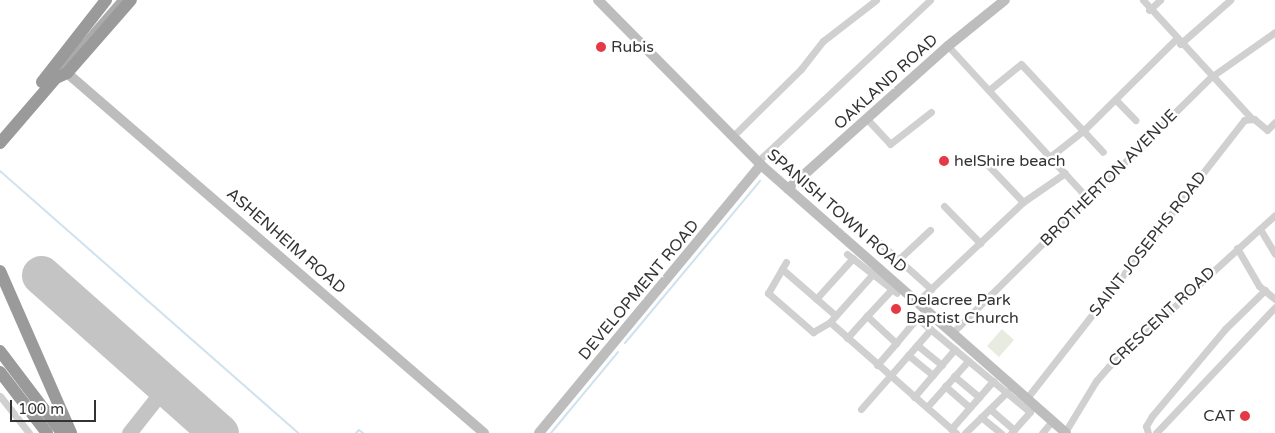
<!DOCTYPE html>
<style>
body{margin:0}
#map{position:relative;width:1275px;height:433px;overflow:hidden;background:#fff;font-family:"Varela Round",sans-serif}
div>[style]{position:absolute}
.green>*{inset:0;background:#e6ecdf}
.stream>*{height:2px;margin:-1px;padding:0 1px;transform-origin:1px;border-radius:1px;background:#cfe2ee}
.taxiway>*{height:15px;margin:-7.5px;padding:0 7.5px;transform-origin:7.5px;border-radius:7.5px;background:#c4c4c4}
.runway>*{height:39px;margin:-19.5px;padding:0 19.5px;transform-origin:19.5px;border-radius:19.5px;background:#c4c4c4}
.street>*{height:7px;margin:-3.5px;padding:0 3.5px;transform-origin:3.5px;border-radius:3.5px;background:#d0d0d0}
.secondary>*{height:10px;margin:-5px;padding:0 5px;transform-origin:5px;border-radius:5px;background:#bdbdbd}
.primary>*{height:11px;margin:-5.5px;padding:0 5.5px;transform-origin:5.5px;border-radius:5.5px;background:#ababab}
.highway>*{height:12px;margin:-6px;padding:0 6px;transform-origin:6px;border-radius:6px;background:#9a9a9a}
.dots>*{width:14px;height:14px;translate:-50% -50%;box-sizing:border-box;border:2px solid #fff;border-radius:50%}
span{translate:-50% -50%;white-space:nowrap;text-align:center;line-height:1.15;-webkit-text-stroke:5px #fff;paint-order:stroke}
.poi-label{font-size:16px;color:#333}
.left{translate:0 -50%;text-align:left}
.right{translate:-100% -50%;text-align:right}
.street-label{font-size:16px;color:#333}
.scale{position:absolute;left:10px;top:400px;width:86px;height:22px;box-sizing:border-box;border:2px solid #333;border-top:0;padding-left:6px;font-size:15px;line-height:18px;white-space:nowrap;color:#333;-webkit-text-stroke:4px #fff;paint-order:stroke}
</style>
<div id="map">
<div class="green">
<div style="clip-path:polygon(1002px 329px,1014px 340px,999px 357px,987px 346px)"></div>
</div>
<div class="stream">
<div style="left:0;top:171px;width:397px;rotate:41.3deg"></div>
<div style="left:625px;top:343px;width:211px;rotate:-50.2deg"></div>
<div style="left:356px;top:433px;width:4px;rotate:-45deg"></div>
<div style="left:359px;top:430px;width:5px;rotate:37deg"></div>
<div style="left:551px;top:433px;width:105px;rotate:-50.4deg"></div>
</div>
<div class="taxiway">
<div style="left:129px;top:433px;width:60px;rotate:-51.8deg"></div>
</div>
<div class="runway">
<div style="left:41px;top:275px;width:238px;rotate:41.6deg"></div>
</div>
<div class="street">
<div style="left:1143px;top:0;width:160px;rotate:47.5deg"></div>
<div style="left:1149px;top:10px;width:15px;rotate:-42deg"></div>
<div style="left:1180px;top:44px;width:67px;rotate:-41.3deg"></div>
<div style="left:948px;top:46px;width:207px;rotate:47.5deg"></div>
<div style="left:989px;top:90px;width:41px;rotate:-39.1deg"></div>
<div style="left:1021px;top:64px;width:120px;rotate:47deg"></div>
<div style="left:1116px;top:100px;width:28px;rotate:46deg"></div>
<div style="left:867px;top:119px;width:34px;rotate:47deg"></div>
<div style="left:890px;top:144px;width:52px;rotate:-38deg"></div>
<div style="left:732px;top:137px;width:97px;rotate:-44.6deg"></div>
<div style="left:801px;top:69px;width:36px;rotate:-52deg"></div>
<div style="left:823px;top:41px;width:67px;rotate:-37.7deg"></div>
<div style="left:1051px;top:156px;width:42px;rotate:-38.2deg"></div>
<div style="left:1084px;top:130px;width:129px;rotate:-44.7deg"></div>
<div style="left:757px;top:162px;width:237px;rotate:-43.1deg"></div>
<div style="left:986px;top:163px;width:54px;rotate:46.5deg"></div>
<div style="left:944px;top:206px;width:52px;rotate:45.8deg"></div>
<div style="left:1260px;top:229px;width:29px;rotate:59deg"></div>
<div style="left:880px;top:243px;width:69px;rotate:42deg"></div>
<div style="left:1237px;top:248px;width:44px;rotate:59.9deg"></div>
<div style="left:1259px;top:286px;width:21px;rotate:39deg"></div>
<div style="left:847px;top:254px;width:63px;rotate:38deg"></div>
<div style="left:898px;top:260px;width:44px;rotate:-43.2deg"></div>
<div style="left:786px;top:262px;width:36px;rotate:120deg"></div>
<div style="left:768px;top:293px;width:60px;rotate:40.9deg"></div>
<div style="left:813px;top:332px;width:20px;rotate:-30deg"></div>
<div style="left:830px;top:322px;width:74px;rotate:-48.3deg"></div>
<div style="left:782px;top:269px;width:70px;rotate:41deg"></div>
<div style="left:892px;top:289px;width:37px;rotate:133deg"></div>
<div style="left:867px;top:316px;width:40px;rotate:43deg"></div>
<div style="left:896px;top:343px;width:33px;rotate:-50deg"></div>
<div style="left:917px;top:318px;width:147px;rotate:39.8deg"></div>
<div style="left:1030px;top:412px;width:28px;rotate:132deg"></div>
<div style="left:816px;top:299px;width:55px;rotate:-47.9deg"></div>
<div style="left:918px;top:301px;width:144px;rotate:-43.3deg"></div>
<div style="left:1023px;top:202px;width:51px;rotate:-34.6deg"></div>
<div style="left:830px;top:322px;width:168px;rotate:41.4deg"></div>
<div style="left:952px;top:333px;width:364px;rotate:-44.7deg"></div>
<div style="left:1211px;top:77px;width:78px;rotate:-35.1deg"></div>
<div style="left:847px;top:338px;width:30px;rotate:-48deg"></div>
<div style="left:917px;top:345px;width:32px;rotate:39deg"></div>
<div style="left:908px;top:355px;width:32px;rotate:39deg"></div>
<div style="left:877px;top:365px;width:29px;rotate:-49deg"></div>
<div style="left:954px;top:376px;width:33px;rotate:40deg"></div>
<div style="left:945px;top:386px;width:32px;rotate:41deg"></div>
<div style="left:0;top:396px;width:47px;rotate:51.9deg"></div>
<div style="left:914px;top:397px;width:63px;rotate:-49.5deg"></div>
<div style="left:1027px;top:398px;width:353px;rotate:-52deg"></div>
<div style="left:1244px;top:120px;width:10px;rotate:-6deg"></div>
<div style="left:1254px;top:119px;width:17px;rotate:40deg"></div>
<div style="left:1267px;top:130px;width:11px;rotate:-45deg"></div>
<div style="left:927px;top:407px;width:62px;rotate:-48.3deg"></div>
<div style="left:861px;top:409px;width:106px;rotate:-48.8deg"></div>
<div style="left:990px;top:409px;width:32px;rotate:41deg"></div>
<div style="left:981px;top:417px;width:26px;rotate:39deg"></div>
<div style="left:951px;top:429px;width:64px;rotate:-48.8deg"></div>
<div style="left:1065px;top:432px;width:60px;rotate:-58.7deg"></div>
<div style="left:1096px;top:381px;width:20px;rotate:-49deg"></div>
<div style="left:1109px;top:366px;width:224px;rotate:-42.3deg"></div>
<div style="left:965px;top:433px;width:59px;rotate:-44.3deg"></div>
<div style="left:1042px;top:433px;width:17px;rotate:-50deg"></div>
<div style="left:1148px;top:433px;width:7px;rotate:-106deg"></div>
<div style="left:1146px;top:426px;width:12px;rotate:-59deg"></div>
<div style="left:1152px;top:416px;width:114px;rotate:-50deg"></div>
<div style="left:1225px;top:329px;width:56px;rotate:-44.3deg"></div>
<div style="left:1156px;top:433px;width:173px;rotate:-46.6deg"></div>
</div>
<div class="secondary">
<div style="left:598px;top:0;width:232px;rotate:45.3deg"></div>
<div style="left:761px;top:165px;width:406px;rotate:41.3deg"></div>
<div style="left:67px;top:73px;width:551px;rotate:40.8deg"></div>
<div style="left:788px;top:189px;width:215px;rotate:-41.8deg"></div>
<div style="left:948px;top:46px;width:73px;rotate:-38.9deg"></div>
<div style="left:539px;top:433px;width:348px;rotate:-50.4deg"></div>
</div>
<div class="primary">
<div style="left:57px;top:76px;width:101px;rotate:-49deg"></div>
</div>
<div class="highway">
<div style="left:42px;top:82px;width:104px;rotate:-52deg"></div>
<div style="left:0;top:143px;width:86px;rotate:-49.3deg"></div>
<div style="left:56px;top:78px;width:12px;rotate:-24deg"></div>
<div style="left:67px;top:73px;width:97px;rotate:-48.8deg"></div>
<div style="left:0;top:271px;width:177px;rotate:66.3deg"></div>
<div style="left:0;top:351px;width:103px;rotate:52.9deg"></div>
<div style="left:0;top:372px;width:77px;rotate:52.4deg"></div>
</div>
<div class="dots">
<div style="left:601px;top:47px;background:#e63946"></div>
<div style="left:944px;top:161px;background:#e63946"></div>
<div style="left:896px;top:309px;background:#e63946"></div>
<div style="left:1245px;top:416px;background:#e63946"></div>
</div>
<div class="poi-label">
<span class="left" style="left:611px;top:47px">Rubis</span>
<span class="left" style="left:954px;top:161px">helShire beach</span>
<span class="left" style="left:906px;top:309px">Delacree Park<br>Baptist Church</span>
<span class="right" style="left:1235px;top:416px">CAT</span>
</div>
<div class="street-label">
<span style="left:886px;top:82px;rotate:-42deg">OAKLAND ROAD</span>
<span style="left:1109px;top:178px;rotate:-45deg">BROTHERTON AVENUE</span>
<span style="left:837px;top:211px;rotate:41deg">SPANISH TOWN ROAD</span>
<span style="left:286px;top:241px;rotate:41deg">ASHENHEIM ROAD</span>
<span style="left:1148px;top:244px;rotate:-52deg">SAINT JOSEPHS ROAD</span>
<span style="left:639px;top:290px;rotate:-50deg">DEVELOPMENT ROAD</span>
<span style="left:1162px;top:317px;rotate:-43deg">CRESCENT ROAD</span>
</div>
<div class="scale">100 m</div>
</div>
